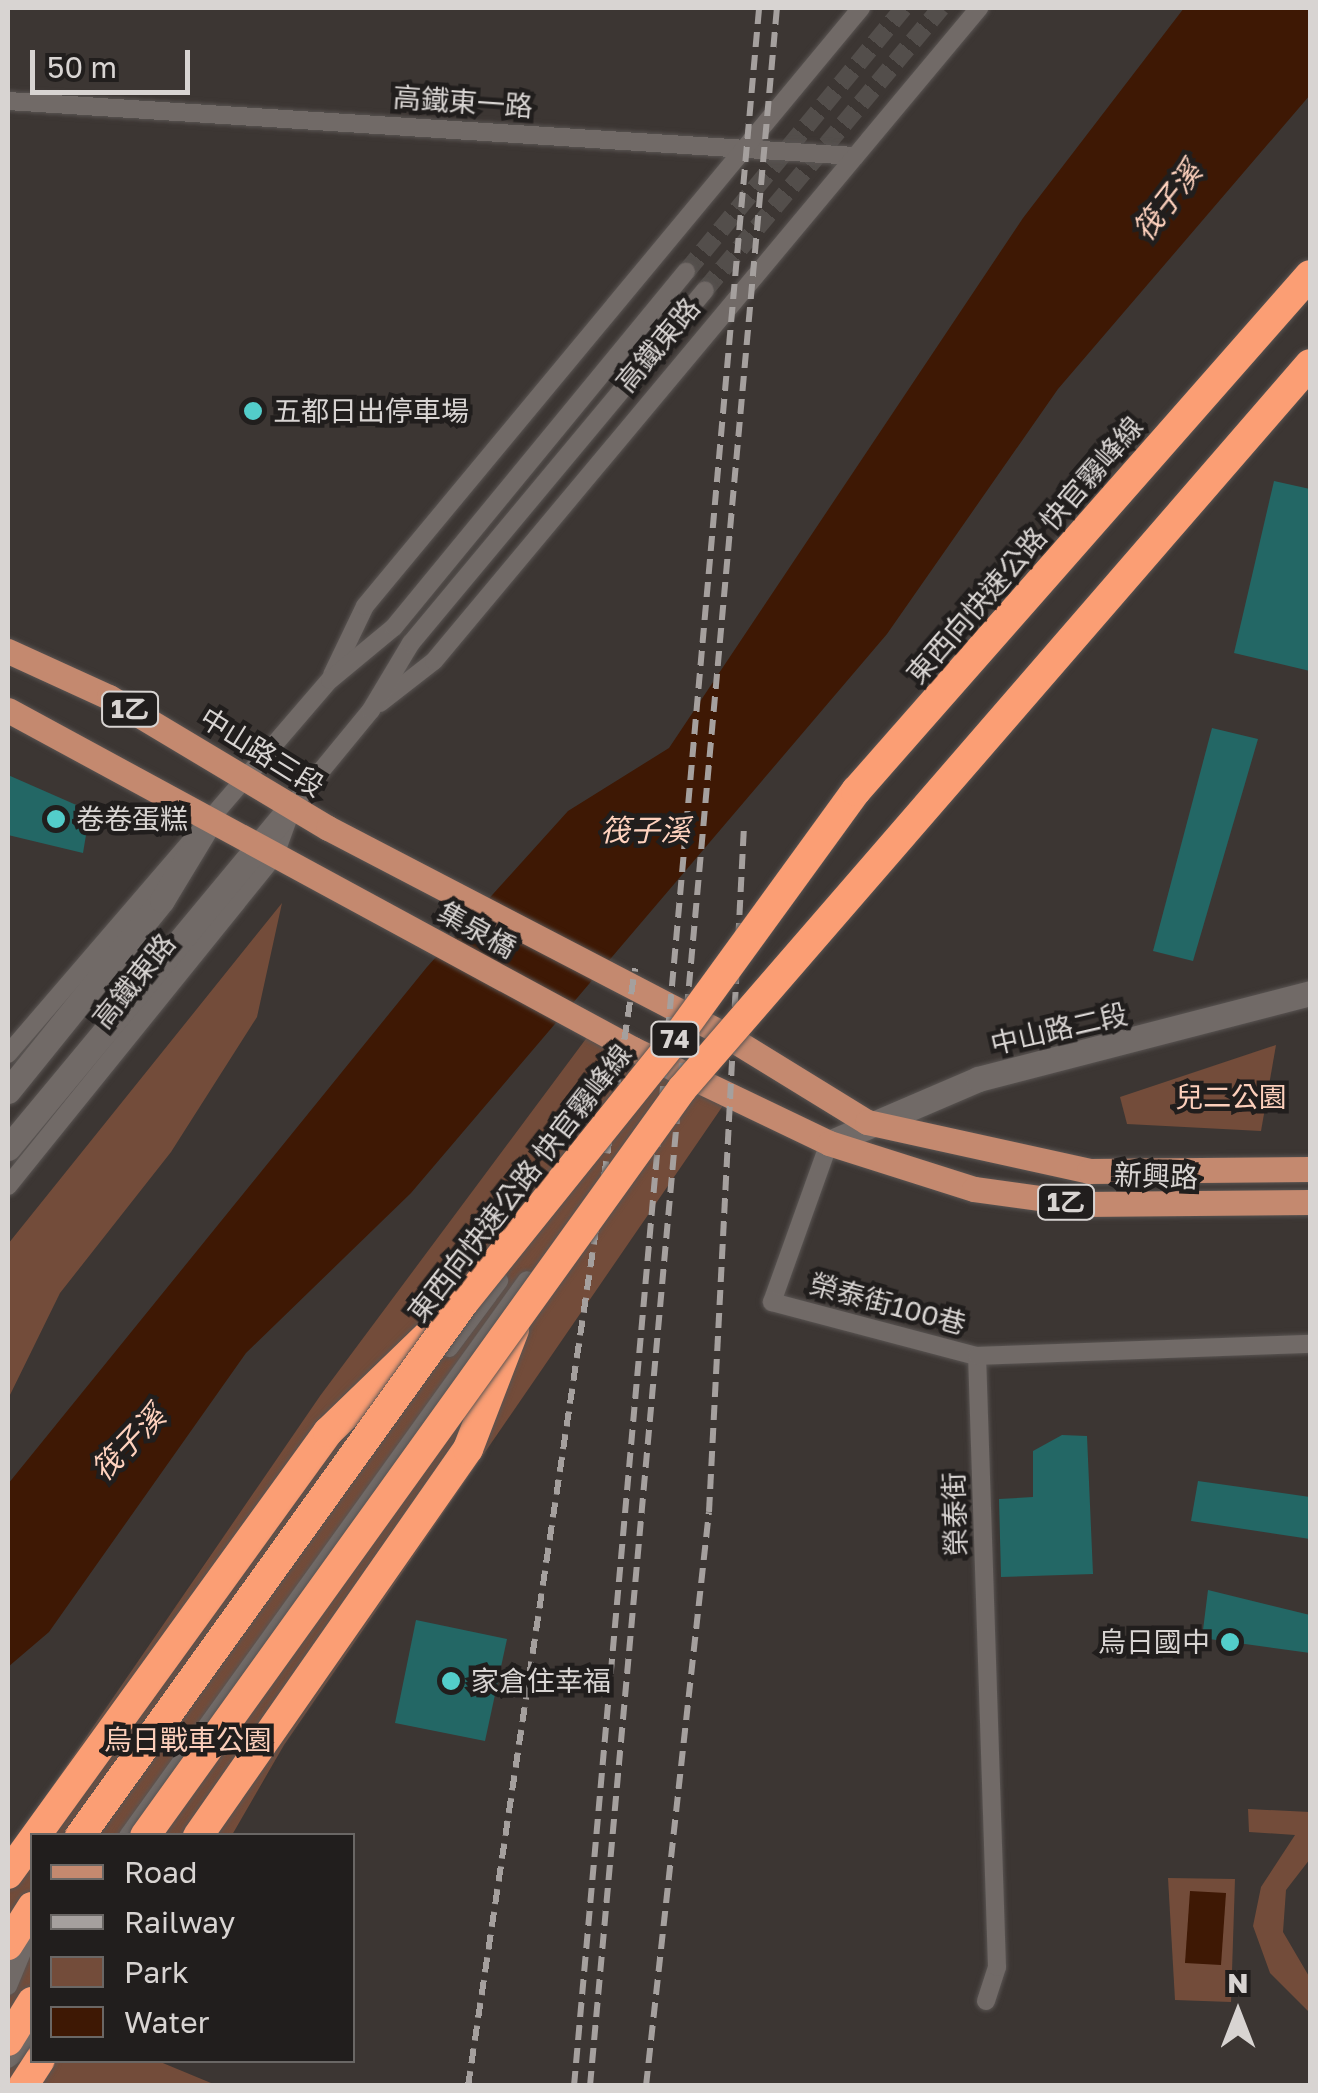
<!DOCTYPE html>
<meta charset="utf-8">
<style>
body{margin:0}
#map{position:relative;width:1318px;height:2093px;overflow:hidden;background:#3c3633;font-family:"Golos Text","Noto Sans TC",sans-serif}
div>[style]{position:absolute}
.green>*{inset:0;background:#734c3a}
.water>*{inset:0;background:#3e1804}
.building>*{inset:0;background:#236765}
.street-tunnel>*{height:18px;margin-top:-9px;transform-origin:0;background:repeating-linear-gradient(90deg,#534e4b 0 18px,transparent 0 27px)}
.roads{filter:drop-shadow(0 0 2px #595452) drop-shadow(0 0 2px #595452)}
.street>*{height:18px;margin:-9px;padding:0 9px;transform-origin:9px;border-radius:9px;background:#716a67}
.secondary>*{height:25px;margin:-12.5px;padding:0 12.5px;transform-origin:12.5px;border-radius:12.5px;background:#716a67}
.primary>*{height:25px;margin:-12.5px;padding:0 12.5px;transform-origin:12.5px;border-radius:12.5px;background:#c4896f}
.highway>*{height:30px;margin:-15px;padding:0 15px;transform-origin:15px;border-radius:15px;background:#fb9e74}
.rail>*{height:6px;margin-top:-3px;transform-origin:0;background:repeating-linear-gradient(90deg,#a5a09e 0 15px,transparent 0 23px)}
.bridges{filter:drop-shadow(0 0 2px #595452) drop-shadow(0 0 2px #595452)}
.highway-bridge>*{height:30px;margin:-15px;padding:0 15px;transform-origin:15px;border-radius:15px;background:#fb9e74}
.dots>*{width:28px;height:28px;translate:-50% -50%;box-sizing:border-box;border:5px solid #211e1d;border-radius:50%}
span{translate:-50% -50%;white-space:nowrap;text-align:center;line-height:1.15;-webkit-text-stroke:9px #211e1d;paint-order:stroke}
.shield-label span{padding:2px 8px;background:#211e1d;border:2px solid;border-radius:8px;-webkit-text-stroke-width:0}
.shield-label{font-size:25px;color:#d8d4d2;font-weight:700}
.street-label{font-size:28px;color:#d8d4d2}
.poi-label{font-size:28px;color:#d8d4d2}
.left{translate:0 -50%;text-align:left}
.right{translate:-100% -50%;text-align:right}
.park-label{font-size:28px;color:#fccfbb}
.water-label{font-size:30px;color:#ffd2be;font-style:italic}
.frame{position:absolute;inset:0;border:10px solid #d8d4d2;pointer-events:none}
.legend{position:absolute;left:30px;top:1833px;width:325px;height:230px;box-sizing:border-box;background:#211e1d;border:2px solid #6a6765;margin:0;padding:12px 18px;list-style:none;font-size:30px;color:#d8d4d2}
.legend li{display:flex;align-items:center;gap:20px;height:50px}
.legend b{width:50px;border:2px solid #6a6765}
.north{position:absolute;left:1188px;top:1963px;width:100px;height:100px;-webkit-text-stroke:8px #211e1d;paint-order:stroke;rotate:0deg;font-size:28px;font-weight:700;line-height:40px;text-align:center;color:#d8d4d2}
.north::after{content:'';display:block;margin:auto;width:35px;height:45px;background:#d8d4d2;clip-path:polygon(50% 0,100% 100%,50% 72%,0 100%)}
.scale{position:absolute;left:30px;top:50px;width:160px;height:45px;box-sizing:border-box;border:5px solid #d8d4d2;border-top:0;padding-left:12px;font-size:30px;line-height:35px;white-space:nowrap;color:#d8d4d2;-webkit-text-stroke:8px #211e1d;paint-order:stroke}
</style>
<div id="map">
<div class="green">
<div style="clip-path:polygon(282px 903px,257px 1017px,171px 1152px,60px 1293px,8px 1399px,8px 1244px)"></div>
<div style="clip-path:polygon(591px 1032px,731px 1094px,284px 1745px,232px 1835px,32px 1836px,32px 2060px,158px 2061px,211px 2083px,8px 2086px,8px 1851px,320px 1396px)"></div>
<div style="clip-path:polygon(1276px 1045px,1261px 1131px,1127px 1124px,1120px 1097px)"></div>
<div style="clip-path:polygon(1248px 1809px,1310px 1812px,1310px 1859px,1286px 1890px,1283px 1932px,1310px 1978px,1310px 2013px,1270px 1973px,1253px 1926px,1261px 1887px,1295px 1835px,1249px 1832px)"></div>
<div style="clip-path:polygon(1168px 1878px,1235px 1879px,1231px 2002px,1175px 2000px)"></div>
</div>
<div class="water">
<div style="clip-path:polygon(1184px 8px,1310px 8px,1310px 95px,1058px 389px,887px 634px,411px 1193px,246px 1353px,49px 1632px,8px 1667px,8px 1484px,427px 967px,568px 811px,669px 748px,1023px 218px)"></div>
<div style="clip-path:polygon(1190px 1891px,1226px 1893px,1221px 1965px,1185px 1963px)"></div>
</div>
<div class="building">
<div style="clip-path:polygon(1274px 481px,1310px 489px,1310px 671px,1234px 653px)"></div>
<div style="clip-path:polygon(1212px 728px,1258px 739px,1193px 961px,1153px 951px)"></div>
<div style="clip-path:polygon(8px 775px,90px 811px,83px 853px,8px 835px)"></div>
<div style="clip-path:polygon(1062px 1435px,1087px 1436px,1093px 1574px,1001px 1577px,999px 1499px,1033px 1497px,1033px 1451px)"></div>
<div style="clip-path:polygon(1198px 1481px,1310px 1497px,1310px 1539px,1191px 1521px)"></div>
<div style="clip-path:polygon(1208px 1590px,1310px 1615px,1310px 1653px,1202px 1638px)"></div>
<div style="clip-path:polygon(416px 1620px,507px 1639px,485px 1741px,395px 1723px)"></div>
</div>
<div class="street-tunnel">
<div style="left:686px;top:272px;width:342px;rotate:-50.5deg"></div>
<div style="left:705px;top:290px;width:368px;rotate:-50.1deg"></div>
</div>
<div class="roads">
<div class="street">
<div style="left:8px;top:101px;width:849px;rotate:3.72deg"></div>
<div style="left:332px;top:675px;width:76px;rotate:-64.4deg"></div>
<div style="left:365px;top:606px;width:777px;rotate:-50.33deg"></div>
<div style="left:380px;top:703px;width:68px;rotate:-37.9deg"></div>
<div style="left:434px;top:661px;width:851px;rotate:-50.15deg"></div>
<div style="left:8px;top:1054px;width:494px;rotate:-49.3deg"></div>
<div style="left:330px;top:680px;width:83px;rotate:-39.6deg"></div>
<div style="left:394px;top:627px;width:460px;rotate:-50.6deg"></div>
<div style="left:829px;top:1143px;width:169px;rotate:109.7deg"></div>
<div style="left:772px;top:1302px;width:212px;rotate:14.8deg"></div>
<div style="left:8px;top:1186px;width:425px;rotate:-51.1deg"></div>
<div style="left:275px;top:855px;width:53px;rotate:-70.2deg"></div>
<div style="left:293px;top:805px;width:123px;rotate:-50.6deg"></div>
<div style="left:371px;top:710px;width:78px;rotate:-59.2deg"></div>
<div style="left:411px;top:643px;width:459px;rotate:-50.2deg"></div>
<div style="left:449px;top:1348px;width:84px;rotate:-53.3deg"></div>
<div style="left:128px;top:1836px;width:684px;rotate:-54.34deg"></div>
<div style="left:8px;top:1986px;width:57px;rotate:-67.5deg"></div>
<div style="left:986px;top:2001px;width:36px;rotate:-72deg"></div>
<div style="left:997px;top:1967px;width:611px;rotate:-91.87deg"></div>
<div style="left:977px;top:1356px;width:333px;rotate:-2.1deg"></div>
<div style="left:31px;top:2012px;width:44px;rotate:88.7deg"></div>
<div style="left:8px;top:2059px;width:26px;rotate:-36deg"></div>
</div>
<div class="secondary">
<div style="left:8px;top:1091px;width:245px;rotate:-51.1deg"></div>
<div style="left:162px;top:900px;width:95px;rotate:-58.8deg"></div>
<div style="left:829px;top:1143px;width:162px;rotate:-23.2deg"></div>
<div style="left:978px;top:1079px;width:343px;rotate:-14.5deg"></div>
<div style="left:8px;top:1148px;width:446px;rotate:-50.3deg"></div>
</div>
<div class="primary">
<div style="left:8px;top:651px;width:111px;rotate:24.5deg"></div>
<div style="left:109px;top:697px;width:255px;rotate:30.9deg"></div>
<div style="left:328px;top:828px;width:450px;rotate:27.5deg"></div>
<div style="left:727px;top:1036px;width:164px;rotate:31.6deg"></div>
<div style="left:867px;top:1122px;width:227px;rotate:12.4deg"></div>
<div style="left:1089px;top:1171px;width:221px;rotate:-0.5deg"></div>
<div style="left:8px;top:710px;width:711px;rotate:28.48deg"></div>
<div style="left:633px;top:1049px;width:217px;rotate:25.6deg"></div>
<div style="left:829px;top:1143px;width:152px;rotate:17.6deg"></div>
<div style="left:974px;top:1189px;width:109px;rotate:7.9deg"></div>
<div style="left:1082px;top:1204px;width:228px;rotate:-0.5deg"></div>
</div>
<div class="highway">
<div style="left:198px;top:1836px;width:472px;rotate:-55.1deg"></div>
<div style="left:468px;top:1449px;width:128px;rotate:-68.9deg"></div>
<div style="left:8px;top:1874px;width:546px;rotate:-54.1deg"></div>
<div style="left:328px;top:1432px;width:156px;rotate:-44deg"></div>
<div style="left:8px;top:1945px;width:45px;rotate:-57.7deg"></div>
<div style="left:8px;top:2041px;width:46px;rotate:-58.4deg"></div>
</div>
</div>
<div class="rail">
<div style="left:468px;top:2086px;width:1130px;rotate:-81.5deg"></div>
<div style="left:574px;top:2086px;width:2086px;rotate:-84.91deg"></div>
<div style="left:590px;top:2086px;width:2086px;rotate:-84.86deg"></div>
<div style="left:646px;top:2086px;width:577px;rotate:-83.74deg"></div>
<div style="left:709px;top:1512px;width:687px;rotate:-87.08deg"></div>
</div>
<div class="bridges">
<div class="highway-bridge">
<div style="left:80px;top:1836px;width:658px;rotate:-54.28deg"></div>
<div style="left:464px;top:1302px;width:336px;rotate:-51.2deg"></div>
<div style="left:675px;top:1040px;width:308px;rotate:-54deg"></div>
<div style="left:856px;top:791px;width:687px;rotate:-48.66deg"></div>
<div style="left:145px;top:1836px;width:920px;rotate:-54.29deg"></div>
<div style="left:682px;top:1089px;width:959px;rotate:-49.1deg"></div>
<div style="left:23px;top:2086px;width:31px;rotate:-57deg"></div>
</div>
</div>
<div class="dots">
<div style="left:253px;top:411px;background:#53cdca"></div>
<div style="left:56px;top:819px;background:#53cdca"></div>
<div style="left:1230px;top:1642px;background:#53cdca"></div>
<div style="left:451px;top:1681px;background:#53cdca"></div>
</div>
<div class="shield-label">
<span style="left:130px;top:709px">1乙</span>
<span style="left:675px;top:1039px">74</span>
<span style="left:1066px;top:1202px">1乙</span>
</div>
<div class="street-label">
<span style="left:463px;top:102px;rotate:4deg">高鐵東一路</span>
<span style="left:658px;top:345px;rotate:-50deg">高鐵東路</span>
<span style="left:1025px;top:550px;rotate:-49deg">東西向快速公路 快官霧峰線</span>
<span style="left:262px;top:752px;rotate:32deg">中山路三段</span>
<span style="left:477px;top:930px;rotate:29deg">集泉橋</span>
<span style="left:134px;top:981px;rotate:-51deg">高鐵東路</span>
<span style="left:1059px;top:1029px;rotate:-13deg">中山路二段</span>
<span style="left:1156px;top:1176px;rotate:2deg">新興路</span>
<span style="left:520px;top:1183px;rotate:-52deg">東西向快速公路 快官霧峰線</span>
<span style="left:888px;top:1304px;rotate:15deg">榮泰街100巷</span>
<span style="left:955px;top:1514px;rotate:-92deg">榮泰街</span>
</div>
<div class="poi-label">
<span class="left" style="left:273px;top:411px">五都日出停車場</span>
<span class="left" style="left:76px;top:819px">卷卷蛋糕</span>
<span class="right" style="left:1210px;top:1642px">烏日國中</span>
<span class="left" style="left:471px;top:1681px">家倉住幸福</span>
</div>
<div class="park-label">
<span style="left:1231px;top:1097px">兒二公園</span>
<span style="left:188px;top:1740px">烏日戰車公園</span>
</div>
<div class="water-label">
<span style="left:1167px;top:201px;rotate:-52deg">筏子溪</span>
<span style="left:645px;top:830px">筏子溪</span>
<span style="left:128px;top:1443px;rotate:-46deg">筏子溪</span>
</div>
<div class="frame"></div>
<ul class="legend">
<li><b style="height:12px;background:#c4896f"></b>Road</li>
<li><b style="height:12px;background:#a5a09e"></b>Railway</li>
<li><b style="height:28px;background:#734c3a"></b>Park</li>
<li><b style="height:28px;background:#3e1804"></b>Water</li>
</ul>
<div class="north">N</div>
<div class="scale">50 m</div>
</div>
